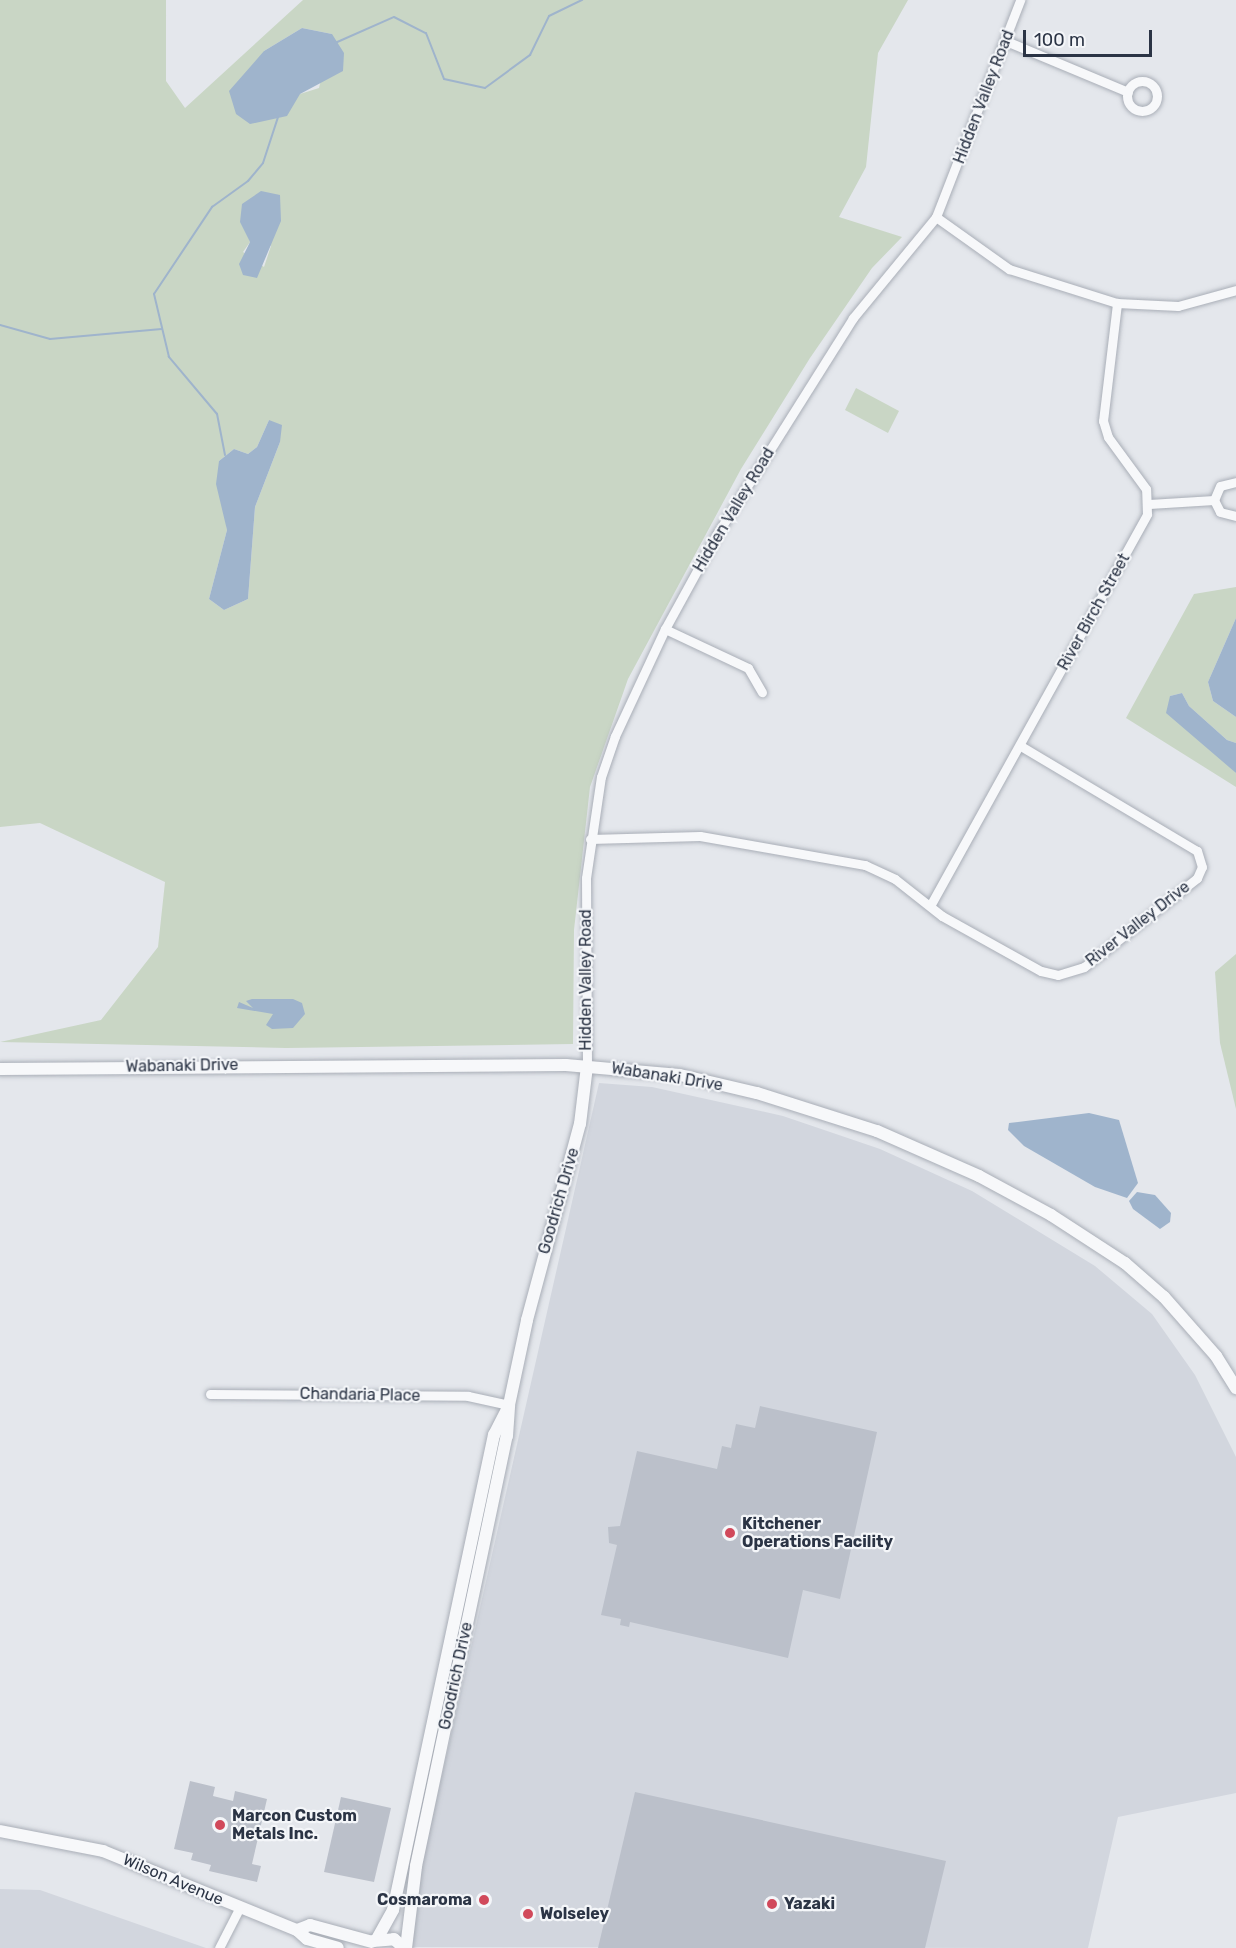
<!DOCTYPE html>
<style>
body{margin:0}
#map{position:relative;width:1236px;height:1948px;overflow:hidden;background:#e4e7ec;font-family:Rubik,sans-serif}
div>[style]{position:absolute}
.built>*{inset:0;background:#d2d6de}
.green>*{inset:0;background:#c9d6c5}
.water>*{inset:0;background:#9fb4cc}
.stream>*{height:2px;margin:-1px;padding:0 1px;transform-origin:1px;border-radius:1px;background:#9fb4cc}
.building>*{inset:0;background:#bbc0ca}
.roads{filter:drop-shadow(0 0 2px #a9aeb7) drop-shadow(0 0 2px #a9aeb7)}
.minor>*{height:9px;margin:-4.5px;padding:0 4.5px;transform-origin:4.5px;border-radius:4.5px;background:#f7f8fa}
.minor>.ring{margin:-4.5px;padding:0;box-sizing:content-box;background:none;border:9px solid #f7f8fa;border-radius:50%}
.tertiary>*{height:12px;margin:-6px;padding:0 6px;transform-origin:6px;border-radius:6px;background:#f7f8fa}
.dots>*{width:16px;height:16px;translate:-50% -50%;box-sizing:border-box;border:3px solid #f4f6f9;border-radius:50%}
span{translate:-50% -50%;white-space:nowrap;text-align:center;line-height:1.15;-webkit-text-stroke:4.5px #f4f6f9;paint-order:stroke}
.street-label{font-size:16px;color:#2b3445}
.poi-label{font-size:16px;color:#2b3445;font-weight:700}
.left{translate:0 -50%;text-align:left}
.right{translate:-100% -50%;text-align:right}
.scale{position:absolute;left:1023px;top:30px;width:129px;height:27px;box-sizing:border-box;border:3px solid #2b3445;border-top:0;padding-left:8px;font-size:18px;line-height:21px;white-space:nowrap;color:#2b3445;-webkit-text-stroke:4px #f4f6f9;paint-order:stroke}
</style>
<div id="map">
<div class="built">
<div style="clip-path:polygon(599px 1083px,652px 1087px,783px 1116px,880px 1149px,972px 1191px,1095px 1266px,1152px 1314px,1195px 1375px,1236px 1457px,1236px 1793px,1118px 1817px,1088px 1948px,403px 1947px)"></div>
<div style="clip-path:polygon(0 1889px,40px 1890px,206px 1948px,0 1948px)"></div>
</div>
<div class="green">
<div style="clip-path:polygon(evenodd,0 0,166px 0,166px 81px,185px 108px,303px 0,908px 0,878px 53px,866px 167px,839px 217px,902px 237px,872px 268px,810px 358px,741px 469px,628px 679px,590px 787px,574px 930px,573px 1044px,286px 1048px,0 1042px,101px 1020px,158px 947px,165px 882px,40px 823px,0 827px,0 0,302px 28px,332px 34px,319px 88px,300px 94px,264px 51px,302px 28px,0 0,248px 231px,271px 246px,264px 267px,243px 252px,250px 242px,248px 231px,0 0,269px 420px,280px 442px,255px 507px,248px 599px,224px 610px,209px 599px,227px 530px,219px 461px,234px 449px,248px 454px,257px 447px,269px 420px)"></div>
<div style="clip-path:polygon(856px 388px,899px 411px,888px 433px,845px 410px)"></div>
<div style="clip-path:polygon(1236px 587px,1236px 618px,1208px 682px,1213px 701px,1236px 717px,1236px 743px,1227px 740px,1189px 706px,1182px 693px,1170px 696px,1236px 773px,1236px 787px,1126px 718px,1194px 594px)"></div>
<div style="clip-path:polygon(1236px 954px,1236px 1109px,1220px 1043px,1215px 972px)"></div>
</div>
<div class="water">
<div style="clip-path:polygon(302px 28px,332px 34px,344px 53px,343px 71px,300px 94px,287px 116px,250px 124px,236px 114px,229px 91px,264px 51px)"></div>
<div style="clip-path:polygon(261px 191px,280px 195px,281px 221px,257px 278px,243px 275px,239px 264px,250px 242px,240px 222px,242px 204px)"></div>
<div style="clip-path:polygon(269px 420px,282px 425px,280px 442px,255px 507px,248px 599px,224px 610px,209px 599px,227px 530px,216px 484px,219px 461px,234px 449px,248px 454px,257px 447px)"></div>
<div style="clip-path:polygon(1236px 618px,1236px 717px,1213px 701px,1208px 682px)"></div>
<div style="clip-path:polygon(1182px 693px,1189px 706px,1227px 740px,1236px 743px,1236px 773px,1166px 713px,1170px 696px)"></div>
<div style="clip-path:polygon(252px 999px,293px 999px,302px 1003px,305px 1014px,293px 1028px,272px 1029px,266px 1025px,273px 1014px,237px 1008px,239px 1002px,253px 1008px,246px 1001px)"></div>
<div style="clip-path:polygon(1089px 1113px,1119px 1120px,1138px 1183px,1127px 1198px,1095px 1187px,1024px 1146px,1008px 1130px,1009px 1123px)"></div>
<div style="clip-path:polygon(1137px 1192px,1155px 1195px,1171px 1213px,1170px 1222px,1160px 1229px,1133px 1209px,1129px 1201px)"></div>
</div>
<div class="stream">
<div style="left:335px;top:43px;width:64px;rotate:-23.8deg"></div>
<div style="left:394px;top:17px;width:36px;rotate:27deg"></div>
<div style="left:426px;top:33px;width:49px;rotate:68.6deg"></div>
<div style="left:444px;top:79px;width:42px;rotate:12.4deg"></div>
<div style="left:485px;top:88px;width:56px;rotate:-36.3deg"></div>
<div style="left:530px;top:55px;width:43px;rotate:-64deg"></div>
<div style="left:549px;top:16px;width:37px;rotate:-26deg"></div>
<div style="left:0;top:325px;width:52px;rotate:15.6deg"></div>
<div style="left:50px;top:339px;width:112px;rotate:-5.1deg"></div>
<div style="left:225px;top:455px;width:42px;rotate:-101deg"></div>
<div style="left:217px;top:414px;width:75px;rotate:-130.1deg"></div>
<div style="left:169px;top:357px;width:65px;rotate:-103.4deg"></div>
<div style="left:154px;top:294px;width:105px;rotate:-56.3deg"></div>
<div style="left:212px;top:207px;width:44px;rotate:-35.8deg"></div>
<div style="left:248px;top:181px;width:23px;rotate:-50deg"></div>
<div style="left:263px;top:163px;width:48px;rotate:-71.9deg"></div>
</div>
<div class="building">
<div style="clip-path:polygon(760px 1406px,877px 1432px,840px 1599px,803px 1590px,788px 1658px,630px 1622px,629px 1627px,620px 1625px,621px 1619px,601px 1615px,617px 1545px,609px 1543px,608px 1527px,620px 1526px,637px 1451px,717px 1469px,722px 1446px,731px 1448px,736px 1424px,755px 1428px)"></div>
<div style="clip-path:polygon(190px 1781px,215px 1787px,213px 1796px,233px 1801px,235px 1791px,267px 1799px,252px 1864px,261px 1866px,257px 1882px,209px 1871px,211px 1865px,191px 1860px,193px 1853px,174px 1849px)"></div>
<div style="clip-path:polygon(635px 1792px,946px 1861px,925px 1948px,598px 1948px)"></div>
<div style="clip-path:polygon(341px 1797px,391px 1808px,374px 1882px,324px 1872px)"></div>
</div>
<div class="roads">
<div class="minor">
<div style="left:1006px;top:41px;width:132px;rotate:22.7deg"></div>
<div class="ring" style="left:1127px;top:81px;width:21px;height:21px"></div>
<div style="left:936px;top:217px;width:90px;rotate:35.5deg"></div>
<div style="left:1009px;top:269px;width:113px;rotate:17.5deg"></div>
<div style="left:1117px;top:303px;width:61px;rotate:2.8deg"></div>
<div style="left:1178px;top:306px;width:60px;rotate:-15.4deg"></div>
<div style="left:1236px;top:482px;width:16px;rotate:166deg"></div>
<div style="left:1220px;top:486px;width:15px;rotate:113deg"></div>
<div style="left:1214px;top:500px;width:13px;rotate:63deg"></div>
<div style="left:1220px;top:512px;width:16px;rotate:14deg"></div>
<div style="left:1149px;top:504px;width:65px;rotate:-3.5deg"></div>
<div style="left:665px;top:629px;width:92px;rotate:25.2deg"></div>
<div style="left:748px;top:668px;width:28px;rotate:60deg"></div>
<div style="left:590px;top:839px;width:110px;rotate:-1.6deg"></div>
<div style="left:700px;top:836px;width:168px;rotate:10deg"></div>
<div style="left:865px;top:865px;width:33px;rotate:25deg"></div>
<div style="left:895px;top:879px;width:60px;rotate:38.2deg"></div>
<div style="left:942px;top:916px;width:113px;rotate:29.1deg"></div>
<div style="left:1041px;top:971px;width:17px;rotate:13deg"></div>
<div style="left:1058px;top:975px;width:27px;rotate:-17deg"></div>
<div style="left:1084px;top:967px;width:144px;rotate:-38.2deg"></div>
<div style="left:1197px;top:878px;width:12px;rotate:-66deg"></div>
<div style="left:1202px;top:867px;width:17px;rotate:-107deg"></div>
<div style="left:1197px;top:851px;width:205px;rotate:-149.2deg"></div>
<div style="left:930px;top:906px;width:448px;rotate:-61deg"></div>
<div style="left:1147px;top:514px;width:25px;rotate:-92deg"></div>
<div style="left:1146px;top:489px;width:64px;rotate:-126.2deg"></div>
<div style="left:1108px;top:437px;width:17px;rotate:-107deg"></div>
<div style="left:1103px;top:421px;width:119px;rotate:-83.2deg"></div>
<div style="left:587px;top:1066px;width:188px;rotate:-90.3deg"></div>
<div style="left:586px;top:878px;width:102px;rotate:-81.6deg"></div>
<div style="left:601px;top:777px;width:43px;rotate:-71.1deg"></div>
<div style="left:615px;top:736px;width:118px;rotate:-65deg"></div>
<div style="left:665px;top:629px;width:108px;rotate:-61.3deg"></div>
<div style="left:717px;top:534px;width:255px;rotate:-57.8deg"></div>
<div style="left:853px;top:318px;width:131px;rotate:-50.6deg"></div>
<div style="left:936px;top:217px;width:233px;rotate:-68.8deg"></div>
<div style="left:210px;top:1394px;width:258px;rotate:0.4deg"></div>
<div style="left:468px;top:1396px;width:42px;rotate:12.4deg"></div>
<div style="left:219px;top:1948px;width:44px;rotate:-62.9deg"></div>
</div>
<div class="tertiary">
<div style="left:0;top:1069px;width:566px;rotate:-0.4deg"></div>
<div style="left:566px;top:1065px;width:114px;rotate:5deg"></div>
<div style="left:680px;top:1075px;width:79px;rotate:13.2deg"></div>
<div style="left:757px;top:1093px;width:126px;rotate:17.6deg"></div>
<div style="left:877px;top:1131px;width:111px;rotate:23.8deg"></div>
<div style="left:979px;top:1176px;width:82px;rotate:28.4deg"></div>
<div style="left:1051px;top:1215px;width:88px;rotate:33deg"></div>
<div style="left:1125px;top:1263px;width:52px;rotate:41.1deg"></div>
<div style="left:1164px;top:1297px;width:79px;rotate:48.6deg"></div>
<div style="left:1216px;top:1356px;width:38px;rotate:58deg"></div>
<div style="left:0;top:1831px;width:105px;rotate:11deg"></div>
<div style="left:103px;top:1851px;width:209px;rotate:22.2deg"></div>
<div style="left:297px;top:1930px;width:13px;rotate:42deg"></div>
<div style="left:307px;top:1939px;width:32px;rotate:16deg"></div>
<div style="left:297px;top:1930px;width:14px;rotate:-21deg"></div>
<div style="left:310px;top:1925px;width:64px;rotate:15.3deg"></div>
<div style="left:377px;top:1939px;width:33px;rotate:-61deg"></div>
<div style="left:393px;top:1910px;width:486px;rotate:-78deg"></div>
<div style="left:494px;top:1435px;width:27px;rotate:-63deg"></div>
<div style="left:373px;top:1941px;width:21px;rotate:-5deg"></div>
<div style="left:394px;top:1939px;width:13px;rotate:42deg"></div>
<div style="left:406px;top:1948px;width:83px;rotate:-83deg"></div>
<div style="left:416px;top:1866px;width:440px;rotate:-78.1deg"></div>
<div style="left:507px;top:1436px;width:31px;rotate:-86deg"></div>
<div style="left:509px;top:1405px;width:87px;rotate:-78deg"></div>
<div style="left:527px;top:1320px;width:203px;rotate:-74.9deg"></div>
<div style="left:580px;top:1124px;width:58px;rotate:-83.1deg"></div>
</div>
</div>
<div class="dots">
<div style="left:730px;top:1533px;background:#d1495b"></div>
<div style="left:220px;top:1825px;background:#d1495b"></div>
<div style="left:484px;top:1900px;background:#d1495b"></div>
<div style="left:772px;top:1904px;background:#d1495b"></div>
<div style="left:528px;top:1914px;background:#d1495b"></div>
</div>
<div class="street-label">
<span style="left:984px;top:97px;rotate:-69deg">Hidden Valley Road</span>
<span style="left:734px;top:510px;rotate:-59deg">Hidden Valley Road</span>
<span style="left:1094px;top:612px;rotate:-61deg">River Birch Street</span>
<span style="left:1138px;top:924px;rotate:-38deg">River Valley Drive</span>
<span style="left:586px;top:980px;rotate:-90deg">Hidden Valley Road</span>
<span style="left:182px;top:1066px;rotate:-1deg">Wabanaki Drive</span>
<span style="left:667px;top:1077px;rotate:9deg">Wabanaki Drive</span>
<span style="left:559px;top:1201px;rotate:-74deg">Goodrich Drive</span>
<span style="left:360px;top:1395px;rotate:1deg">Chandaria Place</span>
<span style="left:456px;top:1676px;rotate:-78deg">Goodrich Drive</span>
<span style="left:173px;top:1880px;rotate:23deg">Wilson Avenue</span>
</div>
<div class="poi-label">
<span class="left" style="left:742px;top:1533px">Kitchener<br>Operations Facility</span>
<span class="left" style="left:232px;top:1825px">Marcon Custom<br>Metals Inc.</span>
<span class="right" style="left:472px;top:1900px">Cosmaroma</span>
<span class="left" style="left:784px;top:1904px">Yazaki</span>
<span class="left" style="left:540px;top:1914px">Wolseley</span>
</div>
<div class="scale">100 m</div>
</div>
